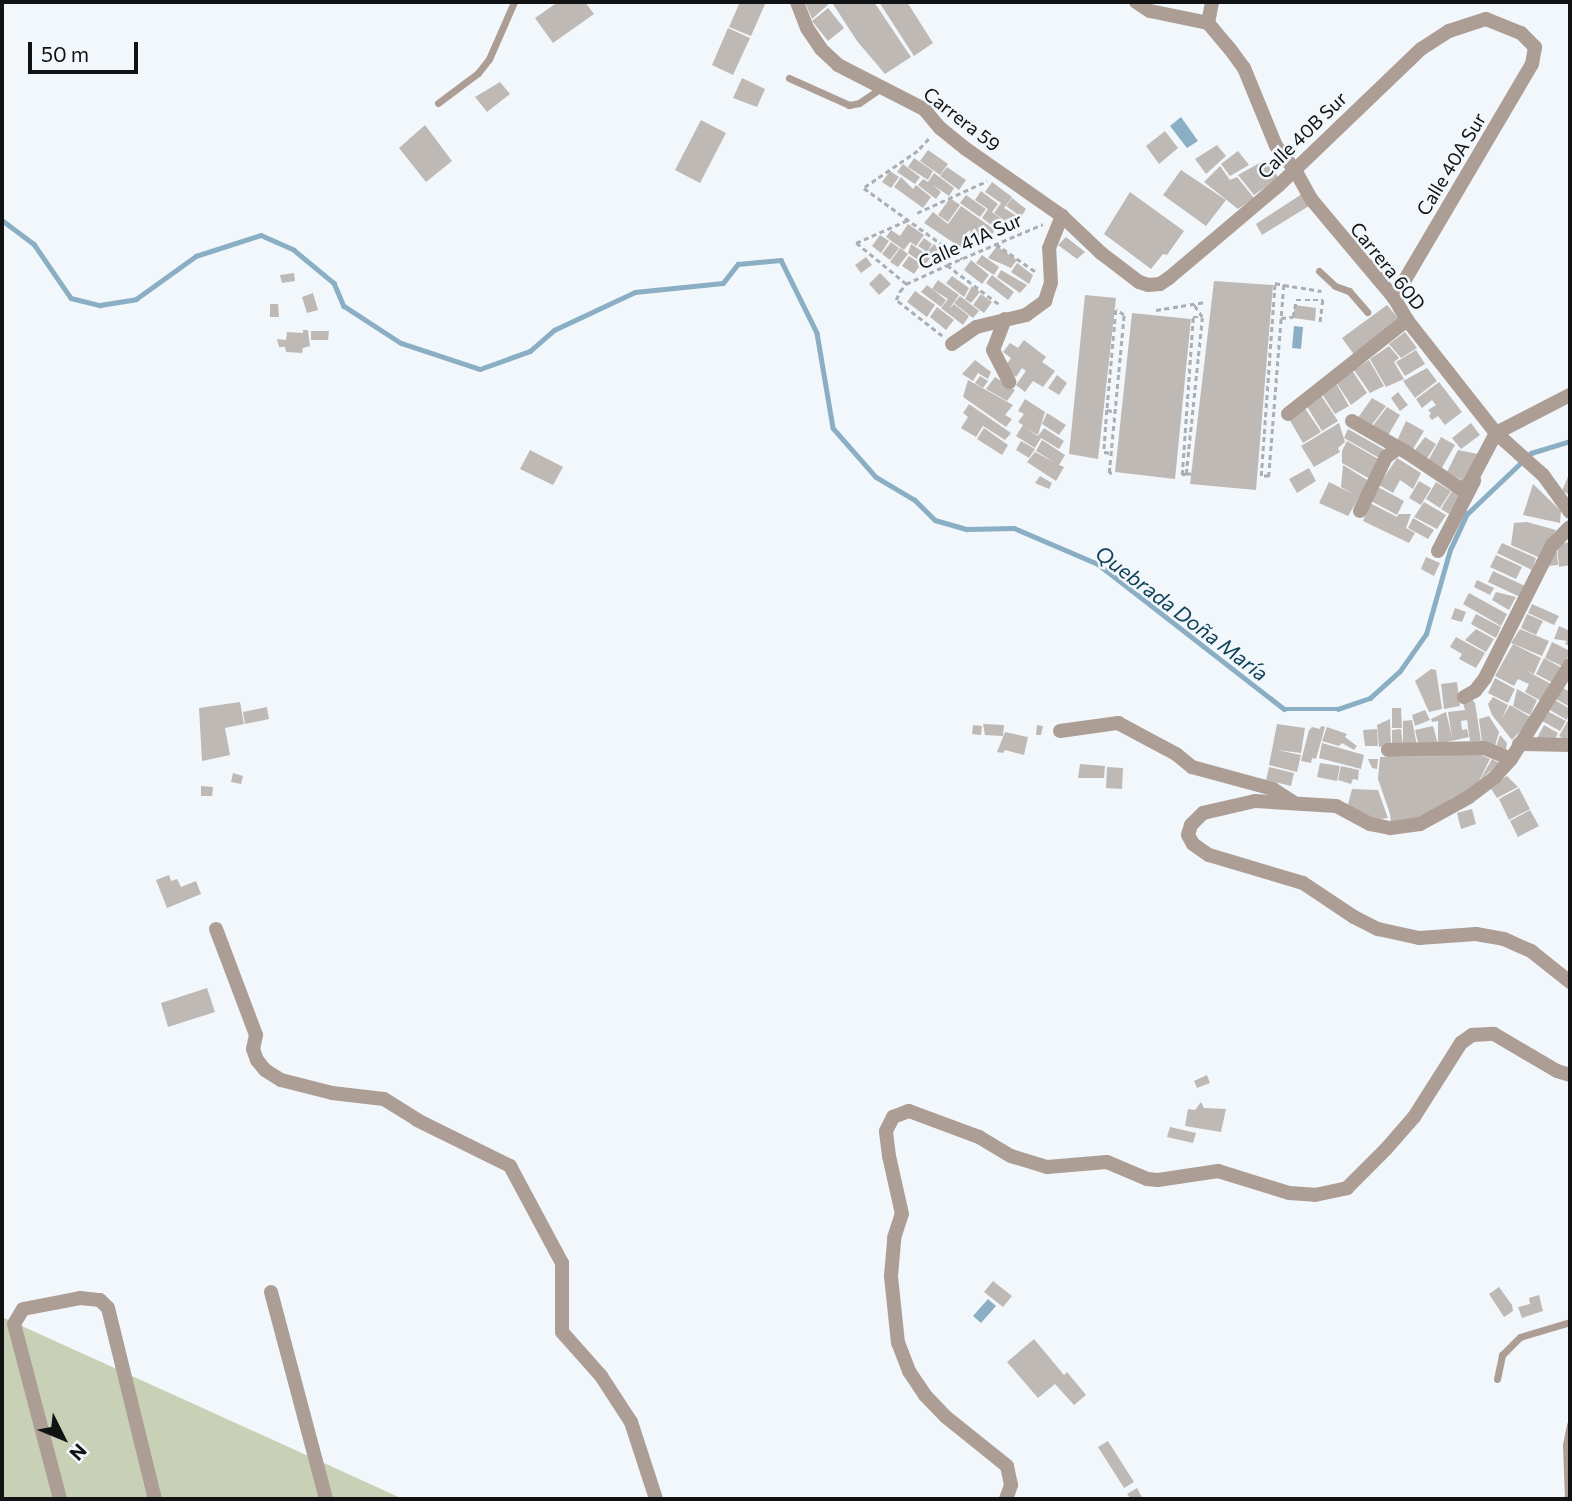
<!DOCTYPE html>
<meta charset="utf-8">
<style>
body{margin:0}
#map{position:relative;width:1572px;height:1501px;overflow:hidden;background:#f2f7fc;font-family:Commissioner,sans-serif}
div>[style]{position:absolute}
.green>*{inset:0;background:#c8d0b5}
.water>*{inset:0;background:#8aaec3}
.stream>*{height:4.5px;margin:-2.25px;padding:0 2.25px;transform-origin:2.25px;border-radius:2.25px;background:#8aaec3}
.building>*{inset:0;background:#bfb9b6}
.path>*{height:2.5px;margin-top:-1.25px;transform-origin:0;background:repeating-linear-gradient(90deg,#abafb3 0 5px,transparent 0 8.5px)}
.lane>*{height:7px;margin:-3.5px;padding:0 3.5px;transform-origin:3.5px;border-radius:3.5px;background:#ad9e95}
.street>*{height:14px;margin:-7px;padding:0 7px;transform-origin:7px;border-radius:7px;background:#ad9e95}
span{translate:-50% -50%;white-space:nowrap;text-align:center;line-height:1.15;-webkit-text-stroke:5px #f2f7fc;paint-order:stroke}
.street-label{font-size:19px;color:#101213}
.water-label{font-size:21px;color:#124259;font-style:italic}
.frame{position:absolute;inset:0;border:4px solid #101213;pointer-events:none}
.north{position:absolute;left:28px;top:1403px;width:70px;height:70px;-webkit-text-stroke:5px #f2f7fc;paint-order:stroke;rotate:133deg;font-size:19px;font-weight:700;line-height:28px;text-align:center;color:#101213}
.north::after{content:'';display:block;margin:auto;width:24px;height:32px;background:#101213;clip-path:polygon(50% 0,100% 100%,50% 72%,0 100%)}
.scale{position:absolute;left:28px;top:42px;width:110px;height:32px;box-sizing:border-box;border:4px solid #101213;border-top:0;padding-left:9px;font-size:21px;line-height:24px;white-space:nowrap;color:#101213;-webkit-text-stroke:5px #f2f7fc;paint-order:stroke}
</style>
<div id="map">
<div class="green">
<div style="clip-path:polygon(2px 1317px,403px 1499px,2px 1499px)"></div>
</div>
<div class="water">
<div style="clip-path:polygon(1181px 117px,1198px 141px,1187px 148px,1170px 126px)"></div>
<div style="clip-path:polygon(1294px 326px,1303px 327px,1301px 349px,1292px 348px)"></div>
<div style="clip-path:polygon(988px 1299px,996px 1306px,981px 1323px,973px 1316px)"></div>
</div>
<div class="stream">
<div style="left:2px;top:220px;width:40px;rotate:37deg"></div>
<div style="left:34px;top:244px;width:65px;rotate:55.6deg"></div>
<div style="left:71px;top:298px;width:30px;rotate:14deg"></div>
<div style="left:100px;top:305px;width:36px;rotate:-9deg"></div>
<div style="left:136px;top:299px;width:74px;rotate:-35.6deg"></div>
<div style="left:196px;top:256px;width:68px;rotate:-17.9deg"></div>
<div style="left:261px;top:235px;width:36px;rotate:24deg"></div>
<div style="left:294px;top:250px;width:52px;rotate:39.5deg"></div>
<div style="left:334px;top:283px;width:25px;rotate:67deg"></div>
<div style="left:344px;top:306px;width:68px;rotate:33deg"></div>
<div style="left:401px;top:343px;width:83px;rotate:18.2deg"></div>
<div style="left:480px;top:369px;width:53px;rotate:-19.8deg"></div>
<div style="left:530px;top:351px;width:32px;rotate:-41deg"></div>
<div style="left:554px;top:330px;width:89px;rotate:-25.1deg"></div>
<div style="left:635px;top:292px;width:88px;rotate:-5.8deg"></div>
<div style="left:723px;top:283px;width:24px;rotate:-52deg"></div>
<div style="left:738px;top:264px;width:43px;rotate:-5.3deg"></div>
<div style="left:781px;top:260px;width:81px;rotate:63.7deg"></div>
<div style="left:817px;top:333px;width:96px;rotate:80.4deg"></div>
<div style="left:833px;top:428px;width:65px;rotate:48.7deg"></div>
<div style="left:876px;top:477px;width:45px;rotate:30.5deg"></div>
<div style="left:915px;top:500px;width:28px;rotate:45deg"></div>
<div style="left:935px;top:520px;width:33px;rotate:16deg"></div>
<div style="left:967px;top:529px;width:47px;rotate:-1.2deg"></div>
<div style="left:1014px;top:528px;width:91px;rotate:23.2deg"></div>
<div style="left:1098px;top:564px;width:236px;rotate:37.9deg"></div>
<div style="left:1284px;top:709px;width:54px"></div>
<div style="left:1338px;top:709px;width:34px;rotate:-19deg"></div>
<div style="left:1370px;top:698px;width:40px;rotate:-42deg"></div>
<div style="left:1400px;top:671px;width:45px;rotate:-54.9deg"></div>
<div style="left:1426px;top:634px;width:87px;rotate:-74.1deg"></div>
<div style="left:1450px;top:550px;width:40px;rotate:-65deg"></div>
<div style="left:1467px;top:514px;width:88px;rotate:-43.6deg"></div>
<div style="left:1531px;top:453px;width:41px;rotate:-17.1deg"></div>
</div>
<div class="building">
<div style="clip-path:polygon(558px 2px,585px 2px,594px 14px,553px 43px,535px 18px)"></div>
<div style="clip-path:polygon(740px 2px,766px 2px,751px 36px,729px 27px)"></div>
<div style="clip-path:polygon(805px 2px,831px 2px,812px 19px)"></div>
<div style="clip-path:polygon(836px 2px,874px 2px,911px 57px,885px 74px,857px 41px,833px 4px)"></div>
<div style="clip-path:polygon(879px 2px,907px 2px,933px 43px,914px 56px)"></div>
<div style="clip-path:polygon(828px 8px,844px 28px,828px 41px,812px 21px)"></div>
<div style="clip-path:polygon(728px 28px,750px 38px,733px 75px,712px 65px)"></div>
<div style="clip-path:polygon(742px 78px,765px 89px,757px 107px,733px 98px)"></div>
<div style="clip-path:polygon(500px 82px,510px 94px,487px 112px,475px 97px)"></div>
<div style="clip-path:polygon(701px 120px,726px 133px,700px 183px,675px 170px)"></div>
<div style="clip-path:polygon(425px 125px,452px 161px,426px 182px,399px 148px)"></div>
<div style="clip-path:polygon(1165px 131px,1178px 148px,1159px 164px,1146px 146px)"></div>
<div style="clip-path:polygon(1217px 145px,1226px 156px,1206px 174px,1195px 159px)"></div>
<div style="clip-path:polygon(928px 150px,948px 164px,940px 175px,920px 161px)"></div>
<div style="clip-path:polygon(1238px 151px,1249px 165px,1230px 176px,1221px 164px)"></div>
<div style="clip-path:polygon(914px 158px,933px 171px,928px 180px,908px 167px)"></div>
<div style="clip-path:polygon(1265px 160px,1279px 178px,1254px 195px,1238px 175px)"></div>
<div style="clip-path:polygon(903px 164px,920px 177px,915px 184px,897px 172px)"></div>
<div style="clip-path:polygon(1220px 166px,1230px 180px,1237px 177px,1254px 198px,1238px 209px,1204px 182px)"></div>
<div style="clip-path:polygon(947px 167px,966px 180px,959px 190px,940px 176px)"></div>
<div style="clip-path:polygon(1181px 170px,1226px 200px,1206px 226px,1163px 195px)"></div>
<div style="clip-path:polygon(890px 171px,899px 177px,891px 188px,882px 182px)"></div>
<div style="clip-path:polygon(934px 173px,954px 188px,949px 196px,933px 185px,941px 192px,936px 199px,918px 185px,923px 179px,928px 182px)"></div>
<div style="clip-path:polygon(901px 177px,913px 189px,916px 185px,931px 197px,923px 208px,894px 187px)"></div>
<div style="clip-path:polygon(992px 182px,1012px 197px,1004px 208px,1020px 218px,1014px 227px,994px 213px,1001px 203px,985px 192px)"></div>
<div style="clip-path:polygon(981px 191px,998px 204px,992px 212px,1007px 223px,1001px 232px,982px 218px,988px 209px,975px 200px)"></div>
<div style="clip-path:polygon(1130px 192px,1184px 231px,1167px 255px,1163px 254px,1151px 269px,1104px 234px)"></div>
<div style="clip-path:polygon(1302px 194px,1309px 206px,1262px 235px,1256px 224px)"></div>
<div style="clip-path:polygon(966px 195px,986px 209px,980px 217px,960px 203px)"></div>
<div style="clip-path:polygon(950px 198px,960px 205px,948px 222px,938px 215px)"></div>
<div style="clip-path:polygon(1012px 198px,1026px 209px,1021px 217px,1006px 206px)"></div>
<div style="clip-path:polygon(961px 206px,995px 230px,991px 236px,984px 233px,977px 243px,970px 239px,963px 249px,924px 223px,933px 212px,948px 224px)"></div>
<div style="clip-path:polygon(908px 224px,924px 235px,916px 246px,910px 242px,904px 250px,886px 237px,891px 230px,900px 236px)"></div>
<div style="clip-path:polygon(880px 235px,889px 241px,881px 253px,872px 246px)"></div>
<div style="clip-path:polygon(1066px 237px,1085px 252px,1077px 259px,1058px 245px)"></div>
<div style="clip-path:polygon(924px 238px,932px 244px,927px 252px,918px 246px)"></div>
<div style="clip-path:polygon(891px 242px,899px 248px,890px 260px,882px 254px)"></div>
<div style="clip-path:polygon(911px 244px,931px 257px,925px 265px,908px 253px)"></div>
<div style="clip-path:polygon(934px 244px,941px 250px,935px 258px,927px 252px)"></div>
<div style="clip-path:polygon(997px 246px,1017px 260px,1011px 268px,988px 258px)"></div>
<div style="clip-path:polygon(900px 248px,908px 254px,898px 267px,890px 262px)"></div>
<div style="clip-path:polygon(943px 251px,950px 256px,949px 258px,928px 267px,929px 262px,932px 258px,937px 260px)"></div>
<div style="clip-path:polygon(982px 255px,999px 267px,994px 275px,976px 263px)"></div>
<div style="clip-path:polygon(909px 256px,921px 264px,914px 274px,902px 266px)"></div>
<div style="clip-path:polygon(866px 257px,872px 265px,861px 273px,855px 265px)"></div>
<div style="clip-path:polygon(971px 260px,989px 275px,982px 284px,964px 270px)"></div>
<div style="clip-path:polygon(1017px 263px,1033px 275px,1029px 284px,1011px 272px)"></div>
<div style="clip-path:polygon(1001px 270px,1027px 285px,1020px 293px,997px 277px)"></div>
<div style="clip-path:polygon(294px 273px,295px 281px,282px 283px,280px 275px)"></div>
<div style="clip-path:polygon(880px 273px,891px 284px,879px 295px,869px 284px)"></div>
<div style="clip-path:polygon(992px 275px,1014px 292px,1008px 300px,986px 283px)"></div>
<div style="clip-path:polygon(952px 276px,969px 288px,964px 297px,946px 283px)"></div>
<div style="clip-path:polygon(938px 280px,959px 295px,949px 309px,954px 304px,969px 316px,963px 325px,941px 308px,948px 299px,932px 289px)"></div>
<div style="clip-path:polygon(1214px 281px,1273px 285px,1256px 490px,1190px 484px)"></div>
<div style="clip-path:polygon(927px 285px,946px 300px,941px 307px,921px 292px)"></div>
<div style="clip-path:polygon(972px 286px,980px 292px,971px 303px,965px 299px)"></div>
<div style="clip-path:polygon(915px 291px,935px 305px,927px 317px,907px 302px)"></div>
<div style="clip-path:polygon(313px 293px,318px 310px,307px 313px,302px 297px)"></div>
<div style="clip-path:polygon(981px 294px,992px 302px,984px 313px,973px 305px)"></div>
<div style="clip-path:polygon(1085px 295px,1116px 298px,1098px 459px,1069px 454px)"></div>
<div style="clip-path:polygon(960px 296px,979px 311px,973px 318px,954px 303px)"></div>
<div style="clip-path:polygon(270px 304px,278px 304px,279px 317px,270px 317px)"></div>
<div style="clip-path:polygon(1295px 305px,1316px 308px,1315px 321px,1293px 318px)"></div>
<div style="clip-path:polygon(1387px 305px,1399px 319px,1355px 356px,1342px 338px)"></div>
<div style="clip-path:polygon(937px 307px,954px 320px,946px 330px,930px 317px)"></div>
<div style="clip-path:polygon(1132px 313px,1191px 319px,1175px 479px,1115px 472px)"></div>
<div style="clip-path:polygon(303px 330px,308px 330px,310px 346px,303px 348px,302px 353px,286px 352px,285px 347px,279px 347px,277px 339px,286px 340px,287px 332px,303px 333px)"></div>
<div style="clip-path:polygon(311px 331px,329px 331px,328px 340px,311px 340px)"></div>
<div style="clip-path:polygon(1405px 332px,1417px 348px,1401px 358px,1389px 344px)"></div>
<div style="clip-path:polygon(1024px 340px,1046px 357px,1042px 362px,1055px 371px,1043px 387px,1033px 381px,1025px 392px,1016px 385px,1026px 371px,1022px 368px,1016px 377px,1004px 368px,1011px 358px,1003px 352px,1010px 343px,1018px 348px)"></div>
<div style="clip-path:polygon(1389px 346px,1399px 358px,1394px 362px,1404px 379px,1386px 387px,1370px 359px)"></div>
<div style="clip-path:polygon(1416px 350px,1425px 364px,1405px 376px,1396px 362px)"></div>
<div style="clip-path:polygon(975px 360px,991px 372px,988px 379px,978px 373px,973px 381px,962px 374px)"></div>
<div style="clip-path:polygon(1369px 360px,1384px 386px,1370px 393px,1354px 370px)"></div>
<div style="clip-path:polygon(1427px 368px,1437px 381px,1415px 398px,1403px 381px)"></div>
<div style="clip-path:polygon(1352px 370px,1367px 393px,1351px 405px,1336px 382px)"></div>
<div style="clip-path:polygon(1057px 375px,1067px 383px,1059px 395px,1048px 388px)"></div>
<div style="clip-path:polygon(980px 376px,988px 381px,983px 388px,975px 383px)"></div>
<div style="clip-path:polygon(995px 377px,1015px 390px,1007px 401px,986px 389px)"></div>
<div style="clip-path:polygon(968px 380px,1013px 405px,1005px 415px,1012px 419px,1006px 427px,963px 397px)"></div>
<div style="clip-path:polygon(1439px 382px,1462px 412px,1445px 425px,1438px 416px,1432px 420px,1429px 416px,1431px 413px,1428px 410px,1436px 405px,1432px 400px,1422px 408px,1416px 399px)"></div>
<div style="clip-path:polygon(1336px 383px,1349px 406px,1335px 414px,1322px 394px)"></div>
<div style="clip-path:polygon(1398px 392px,1408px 405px,1400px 411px,1391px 398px)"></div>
<div style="clip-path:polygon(1320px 394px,1338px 421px,1322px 431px,1306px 405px)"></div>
<div style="clip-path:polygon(1372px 398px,1386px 406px,1371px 426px,1357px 419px)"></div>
<div style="clip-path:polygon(1025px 399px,1045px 412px,1038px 435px,1028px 430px,1038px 436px,1044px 428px,1064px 441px,1059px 449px,1041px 438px,1035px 448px,1016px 436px,1023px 425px,1018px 422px,1024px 414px,1018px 411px)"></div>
<div style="clip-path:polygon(969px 404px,1011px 433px,1005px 440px,983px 426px,976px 437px,961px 428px,968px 417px,963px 413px)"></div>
<div style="clip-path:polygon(1304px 407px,1321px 432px,1303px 443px,1288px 417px)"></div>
<div style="clip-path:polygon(1387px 407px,1400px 415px,1387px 437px,1372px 427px)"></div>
<div style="clip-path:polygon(1047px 413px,1066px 425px,1059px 435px,1042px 424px)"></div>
<div style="clip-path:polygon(1406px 421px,1424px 431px,1411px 452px,1396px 443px)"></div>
<div style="clip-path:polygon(1339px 423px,1345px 442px,1338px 448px,1340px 452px,1314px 467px,1301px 446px)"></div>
<div style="clip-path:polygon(1471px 423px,1480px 435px,1461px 449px,1452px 438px)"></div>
<div style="clip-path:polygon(984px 428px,1008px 445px,1002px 455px,977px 439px)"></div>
<div style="clip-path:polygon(1348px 429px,1385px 450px,1381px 459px,1344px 438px)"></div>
<div style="clip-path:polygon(1425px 437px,1436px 444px,1425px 462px,1412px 454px)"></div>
<div style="clip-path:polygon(1441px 437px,1455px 445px,1440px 471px,1427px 463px)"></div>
<div style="clip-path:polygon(1042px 440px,1065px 455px,1059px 465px,1064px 467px,1056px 481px,1027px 462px,1035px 452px,1054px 462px,1036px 451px)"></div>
<div style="clip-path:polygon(1021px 441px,1035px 449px,1029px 458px,1016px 450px)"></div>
<div style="clip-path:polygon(1347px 441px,1380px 460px,1370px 479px,1342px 463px,1342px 451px)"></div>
<div style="clip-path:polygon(530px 450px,563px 467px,553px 485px,520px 469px)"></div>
<div style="clip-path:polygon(1458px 450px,1483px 455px,1467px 483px,1447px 472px)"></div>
<div style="clip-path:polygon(1397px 458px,1421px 473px,1413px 489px,1400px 480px,1393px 493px,1379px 485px)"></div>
<div style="clip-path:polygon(1343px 465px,1369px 481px,1348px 516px,1319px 503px,1329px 482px,1355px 495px,1341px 487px)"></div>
<div style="clip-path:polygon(1309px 468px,1316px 481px,1297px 493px,1289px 479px)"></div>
<div style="clip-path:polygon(1570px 472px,1570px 495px,1562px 491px)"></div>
<div style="clip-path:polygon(1040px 476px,1052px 483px,1049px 489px,1035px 483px)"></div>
<div style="clip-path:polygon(1419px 481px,1431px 488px,1421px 505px,1409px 498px)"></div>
<div style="clip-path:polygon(1436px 482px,1451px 491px,1440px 508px,1426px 499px)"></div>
<div style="clip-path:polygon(1533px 484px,1561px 511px,1560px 523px,1523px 515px)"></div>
<div style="clip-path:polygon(1378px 487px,1404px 501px,1397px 515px,1371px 501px)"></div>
<div style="clip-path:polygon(1452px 491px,1460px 496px,1449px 514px,1441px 509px)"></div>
<div style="clip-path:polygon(1424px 502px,1446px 515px,1437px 529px,1414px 517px)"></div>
<div style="clip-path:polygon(1370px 503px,1397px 517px,1399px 514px,1411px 514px,1406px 528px,1415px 533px,1409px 543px,1363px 521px)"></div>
<div style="clip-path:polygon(1413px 518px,1434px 530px,1428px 539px,1408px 528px)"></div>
<div style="clip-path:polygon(1527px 522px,1556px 530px,1538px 557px,1511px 545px,1514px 523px)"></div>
<div style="clip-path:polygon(1570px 542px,1570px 565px,1559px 567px,1557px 544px)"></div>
<div style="clip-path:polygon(1502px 543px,1536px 558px,1532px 570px,1497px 553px)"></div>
<div style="clip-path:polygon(1552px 552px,1557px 552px,1558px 565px,1547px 566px)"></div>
<div style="clip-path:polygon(1496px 555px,1522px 567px,1516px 579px,1490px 567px)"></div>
<div style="clip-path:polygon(1426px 557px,1440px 563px,1434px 576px,1421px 569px)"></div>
<div style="clip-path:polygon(1493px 571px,1525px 586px,1520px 597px,1488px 582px)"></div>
<div style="clip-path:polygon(1477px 580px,1494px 588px,1490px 595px,1474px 587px)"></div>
<div style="clip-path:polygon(1496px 592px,1516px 597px,1509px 610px,1492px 600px)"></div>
<div style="clip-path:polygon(1469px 593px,1507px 614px,1501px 626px,1463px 604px)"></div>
<div style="clip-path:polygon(1532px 604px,1559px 616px,1554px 625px,1528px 613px)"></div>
<div style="clip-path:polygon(1455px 608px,1466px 612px,1462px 622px,1451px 619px)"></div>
<div style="clip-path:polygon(1476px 614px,1501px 627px,1496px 638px,1471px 624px)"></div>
<div style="clip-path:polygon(1527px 614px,1543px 621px,1536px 635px,1521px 628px)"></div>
<div style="clip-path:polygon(1559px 626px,1570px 631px,1570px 646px,1565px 644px,1567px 641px,1554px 639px)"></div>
<div style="clip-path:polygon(1476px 629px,1494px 639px,1486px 652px,1465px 640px)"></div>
<div style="clip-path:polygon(1520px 629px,1549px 641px,1542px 656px,1511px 643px)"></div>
<div style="clip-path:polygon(1456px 637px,1485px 653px,1476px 668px,1459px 659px,1462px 654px,1450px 647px)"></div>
<div style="clip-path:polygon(1552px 642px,1570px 651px,1564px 667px,1545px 658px)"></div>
<div style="clip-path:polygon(1513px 644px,1541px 658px,1534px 674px,1525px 670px,1553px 685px,1543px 702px,1525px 692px,1529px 684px,1518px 679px,1514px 686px,1495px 676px)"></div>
<div style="clip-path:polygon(1544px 658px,1564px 669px,1555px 684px,1536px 674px)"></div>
<div style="clip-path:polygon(1431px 669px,1436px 670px,1442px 709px,1429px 712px,1415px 681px)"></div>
<div style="clip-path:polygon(1495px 678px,1515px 689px,1508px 703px,1488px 693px)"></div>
<div style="clip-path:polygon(1457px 682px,1460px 706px,1444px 709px,1441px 684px)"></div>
<div style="clip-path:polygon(1563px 688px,1570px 692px,1570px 707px,1556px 699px)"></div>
<div style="clip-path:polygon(1517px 689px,1537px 700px,1530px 715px,1513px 706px)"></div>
<div style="clip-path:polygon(1493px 697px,1508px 705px,1502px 718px,1510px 705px,1532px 718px,1512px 740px,1492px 715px,1488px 704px)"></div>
<div style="clip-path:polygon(1471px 698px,1475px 703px,1481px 741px,1470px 741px,1467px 720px,1461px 721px,1462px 730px,1467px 729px,1469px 737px,1438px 744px,1438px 721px,1432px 722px,1431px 719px,1446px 712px,1452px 737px,1448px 712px,1465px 710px,1462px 700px)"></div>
<div style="clip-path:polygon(1555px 700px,1570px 709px,1567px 720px,1550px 710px)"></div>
<div style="clip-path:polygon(240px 702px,244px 724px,225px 728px,230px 755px,202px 761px,199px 708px)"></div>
<div style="clip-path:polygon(267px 707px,269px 719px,245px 724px,243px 712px)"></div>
<div style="clip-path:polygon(1392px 708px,1401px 708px,1402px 728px,1392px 728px)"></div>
<div style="clip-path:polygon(1425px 710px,1430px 720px,1415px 726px,1412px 715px)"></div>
<div style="clip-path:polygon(1547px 711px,1566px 721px,1560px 731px,1542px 721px)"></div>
<div style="clip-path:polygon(1489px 716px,1499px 732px,1495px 746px,1482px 742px,1479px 719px)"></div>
<div style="clip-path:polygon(1570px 717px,1570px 734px,1566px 740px,1559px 736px)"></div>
<div style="clip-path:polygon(1390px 719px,1391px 746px,1379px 747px,1377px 725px)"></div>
<div style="clip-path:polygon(1412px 720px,1417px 746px,1403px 746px,1403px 721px)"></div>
<div style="clip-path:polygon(983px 724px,1004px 725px,1003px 736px,985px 735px)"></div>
<div style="clip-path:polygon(1277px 724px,1305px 728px,1301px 753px,1277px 750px,1301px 755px,1297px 772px,1269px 765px)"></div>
<div style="clip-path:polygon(973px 725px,982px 726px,981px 735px,972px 734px)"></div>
<div style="clip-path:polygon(1037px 725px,1043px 726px,1041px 735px,1036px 735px)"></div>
<div style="clip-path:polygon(1544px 725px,1558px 733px,1554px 741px,1536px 740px)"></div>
<div style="clip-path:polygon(1321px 726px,1325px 727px,1316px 759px,1312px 758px,1311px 763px,1301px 761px,1309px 730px,1312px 727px,1320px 729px)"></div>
<div style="clip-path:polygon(1433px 726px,1438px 744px,1419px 747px,1415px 730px)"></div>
<div style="clip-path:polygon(1327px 727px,1347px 734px,1345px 737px,1357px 746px,1354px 750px,1342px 743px,1339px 746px,1322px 741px)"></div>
<div style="clip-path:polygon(1377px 729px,1378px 746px,1365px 746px,1363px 730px)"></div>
<div style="clip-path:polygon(1401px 729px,1403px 746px,1392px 745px,1392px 730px)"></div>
<div style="clip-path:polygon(1005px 732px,1028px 737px,1024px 755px,1005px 750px,1003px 753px,997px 752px)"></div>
<div style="clip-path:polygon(1500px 735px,1507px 743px,1506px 749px,1496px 747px)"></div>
<div style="clip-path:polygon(1322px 743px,1364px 755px,1361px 769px,1319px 758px)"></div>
<div style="clip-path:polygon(1470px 750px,1490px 759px,1474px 791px,1450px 799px,1450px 803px,1418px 821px,1405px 819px,1403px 826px,1391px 825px,1390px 814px,1378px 779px,1380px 757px,1445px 756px,1445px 753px)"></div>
<div style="clip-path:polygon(1368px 759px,1378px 759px,1377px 769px,1372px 768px)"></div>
<div style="clip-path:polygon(1492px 759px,1499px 763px,1480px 780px)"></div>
<div style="clip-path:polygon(1320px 763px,1340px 766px,1337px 781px,1317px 777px)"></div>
<div style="clip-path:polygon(1080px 764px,1105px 766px,1104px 778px,1078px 778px)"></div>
<div style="clip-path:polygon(1341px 766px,1359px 770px,1358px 780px,1353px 779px,1351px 784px,1338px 780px)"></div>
<div style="clip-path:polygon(1107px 767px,1123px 768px,1122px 789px,1106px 788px)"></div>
<div style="clip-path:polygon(1269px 767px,1294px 773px,1291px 786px,1266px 780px)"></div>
<div style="clip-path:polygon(233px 773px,243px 776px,241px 784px,231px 782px)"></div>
<div style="clip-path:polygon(1507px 776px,1518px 787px,1497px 798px,1490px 787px)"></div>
<div style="clip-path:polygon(201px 786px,213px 787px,212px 796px,201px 796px)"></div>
<div style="clip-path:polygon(1519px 788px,1530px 809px,1509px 820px,1499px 799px)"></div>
<div style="clip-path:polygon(1352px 789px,1378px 790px,1388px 818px,1381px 819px,1380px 823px,1359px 814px,1348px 804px)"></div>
<div style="clip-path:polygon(1472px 809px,1476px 824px,1461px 829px,1457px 813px)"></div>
<div style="clip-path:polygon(1530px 810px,1539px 826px,1518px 837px,1510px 821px)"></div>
<div style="clip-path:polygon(169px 875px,171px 881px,177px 879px,181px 887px,196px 881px,201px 894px,167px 908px,156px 880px)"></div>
<div style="clip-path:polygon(207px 988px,215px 1012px,168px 1027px,161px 1003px)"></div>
<div style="clip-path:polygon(1207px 1075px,1210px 1083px,1197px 1088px,1194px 1081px)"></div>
<div style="clip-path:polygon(1201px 1102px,1204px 1108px,1226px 1109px,1221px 1132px,1185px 1126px,1188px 1109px,1195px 1110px)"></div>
<div style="clip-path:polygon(1170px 1127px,1196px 1133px,1193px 1143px,1167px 1137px)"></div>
<div style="clip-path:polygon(993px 1281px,1012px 1296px,1003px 1307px,984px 1292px)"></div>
<div style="clip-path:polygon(1499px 1287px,1512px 1305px,1513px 1311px,1504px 1317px,1489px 1294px)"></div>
<div style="clip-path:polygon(1539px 1295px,1543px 1311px,1522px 1318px,1518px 1307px,1530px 1304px,1529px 1298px)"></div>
<div style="clip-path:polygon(1034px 1339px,1064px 1375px,1067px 1372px,1086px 1395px,1074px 1405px,1055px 1384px,1038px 1398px,1007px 1362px)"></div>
<div style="clip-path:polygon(1108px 1441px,1134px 1482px,1124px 1488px,1098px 1447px)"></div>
<div style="clip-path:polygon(1137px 1488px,1143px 1499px,1131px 1499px,1127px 1494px)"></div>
</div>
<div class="path">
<div style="left:929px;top:139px;width:16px;rotate:133deg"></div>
<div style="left:918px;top:151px;width:65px;rotate:145.6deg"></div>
<div style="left:864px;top:188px;width:121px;rotate:35.9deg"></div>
<div style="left:917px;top:213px;width:77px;rotate:-24.6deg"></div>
<div style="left:996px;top:244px;width:49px;rotate:35deg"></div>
<div style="left:947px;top:265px;width:66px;rotate:37deg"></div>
<div style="left:1275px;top:283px;width:9px;rotate:13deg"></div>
<div style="left:1284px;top:285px;width:192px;rotate:94.5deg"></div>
<div style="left:1269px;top:476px;width:8px;rotate:180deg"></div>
<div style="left:1261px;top:476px;width:194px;rotate:-85.9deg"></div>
<div style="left:906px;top:284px;width:65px;rotate:-140.6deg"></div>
<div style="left:856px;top:243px;width:57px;rotate:-23.9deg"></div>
<div style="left:1284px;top:285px;width:38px;rotate:9deg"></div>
<div style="left:1156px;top:310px;width:50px;rotate:-9.3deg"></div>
<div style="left:1281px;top:318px;width:12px;rotate:-5deg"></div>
<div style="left:1293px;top:317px;width:17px;rotate:-80deg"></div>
<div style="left:1296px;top:300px;width:27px"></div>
<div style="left:1323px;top:300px;width:23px;rotate:97deg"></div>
<div style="left:942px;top:336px;width:58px;rotate:-142deg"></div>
<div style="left:896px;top:300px;width:10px;rotate:-66deg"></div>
<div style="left:900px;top:291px;width:9px;rotate:-49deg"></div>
<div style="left:906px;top:284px;width:45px;rotate:-24.9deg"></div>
<div style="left:947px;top:265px;width:104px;rotate:-23.1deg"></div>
<div style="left:1107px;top:410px;width:42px;rotate:94.1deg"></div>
<div style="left:1104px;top:452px;width:7px;rotate:8deg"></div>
<div style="left:1112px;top:473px;width:3px;rotate:180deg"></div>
<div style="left:1109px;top:473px;width:159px;rotate:-84.6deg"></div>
<div style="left:1124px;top:315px;width:9px;rotate:-148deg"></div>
<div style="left:1116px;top:310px;width:100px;rotate:95.1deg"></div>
<div style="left:1107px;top:410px;width:5px;rotate:11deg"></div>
<div style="left:1186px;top:474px;width:4px;rotate:166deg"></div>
<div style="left:1182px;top:475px;width:158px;rotate:-86deg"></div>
<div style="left:1193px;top:317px;width:9px"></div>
<div style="left:1202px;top:317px;width:14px;rotate:-124deg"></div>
<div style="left:1191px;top:474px;width:5px;rotate:180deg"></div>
<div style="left:1186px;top:474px;width:157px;rotate:-84.1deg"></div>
</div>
<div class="lane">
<div style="left:789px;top:78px;width:66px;rotate:24.2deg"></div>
<div style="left:849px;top:105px;width:10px;rotate:-11deg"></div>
<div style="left:859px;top:103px;width:27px;rotate:-34deg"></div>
<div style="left:438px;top:103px;width:50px;rotate:-36.9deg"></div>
<div style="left:478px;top:73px;width:18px;rotate:-52deg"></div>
<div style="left:489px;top:59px;width:62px;rotate:-66.3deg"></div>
<div style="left:1319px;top:271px;width:22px;rotate:43deg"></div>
<div style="left:1335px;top:286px;width:15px;rotate:20deg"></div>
<div style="left:1349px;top:291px;width:28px;rotate:49deg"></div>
<div style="left:1497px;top:1379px;width:25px;rotate:-78deg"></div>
<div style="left:1502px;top:1355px;width:25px;rotate:-45deg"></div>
<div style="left:1520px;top:1337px;width:52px;rotate:-16.7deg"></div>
<div style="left:1568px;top:1499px;width:54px;rotate:-92.1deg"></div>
<div style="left:1566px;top:1445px;width:20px;rotate:-79deg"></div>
</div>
<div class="street">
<div style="left:797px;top:2px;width:28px;rotate:69deg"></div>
<div style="left:807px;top:28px;width:25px;rotate:56deg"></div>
<div style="left:821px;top:49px;width:23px;rotate:43deg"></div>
<div style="left:838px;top:65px;width:97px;rotate:27.1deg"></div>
<div style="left:924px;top:109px;width:25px;rotate:50deg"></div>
<div style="left:940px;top:128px;width:33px;rotate:39deg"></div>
<div style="left:966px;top:149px;width:117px;rotate:34.9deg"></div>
<div style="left:1062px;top:216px;width:54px;rotate:43.5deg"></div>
<div style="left:1101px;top:253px;width:48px;rotate:37.3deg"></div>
<div style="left:1139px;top:282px;width:9px;rotate:18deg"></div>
<div style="left:1148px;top:285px;width:12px;rotate:-5deg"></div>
<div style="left:1160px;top:284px;width:11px;rotate:-34deg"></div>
<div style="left:1169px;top:278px;width:143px;rotate:-40.2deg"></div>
<div style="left:1278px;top:186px;width:198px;rotate:-43.8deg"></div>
<div style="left:1421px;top:49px;width:33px;rotate:-33deg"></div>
<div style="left:1449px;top:31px;width:39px;rotate:-18deg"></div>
<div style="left:1486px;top:19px;width:38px;rotate:22deg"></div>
<div style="left:1521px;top:33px;width:20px;rotate:45deg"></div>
<div style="left:1535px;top:47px;width:17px;rotate:100deg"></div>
<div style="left:1532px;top:64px;width:272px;rotate:120.5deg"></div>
<div style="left:1136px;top:2px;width:17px;rotate:33deg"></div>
<div style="left:1150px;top:11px;width:59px;rotate:11.7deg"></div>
<div style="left:1208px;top:23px;width:34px;rotate:50deg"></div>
<div style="left:1230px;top:49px;width:24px;rotate:54deg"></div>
<div style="left:1244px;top:68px;width:84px;rotate:67.7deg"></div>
<div style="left:1276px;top:146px;width:31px;rotate:52deg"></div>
<div style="left:1295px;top:170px;width:33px;rotate:61deg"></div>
<div style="left:1311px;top:199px;width:129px;rotate:50deg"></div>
<div style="left:1394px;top:298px;width:26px;rotate:59deg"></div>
<div style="left:1407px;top:320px;width:144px;rotate:51.8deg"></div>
<div style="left:1496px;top:433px;width:63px;rotate:41.8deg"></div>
<div style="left:1543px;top:475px;width:46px;rotate:53.9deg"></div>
<div style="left:1208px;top:23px;width:21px;rotate:-79deg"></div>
<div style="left:1005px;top:319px;width:33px;rotate:111deg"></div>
<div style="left:993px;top:350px;width:36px;rotate:63deg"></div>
<div style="left:952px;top:344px;width:29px;rotate:-35deg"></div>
<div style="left:976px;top:327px;width:51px;rotate:-13.5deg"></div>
<div style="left:1026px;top:315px;width:24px;rotate:-36deg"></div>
<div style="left:1045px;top:301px;width:19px;rotate:-72deg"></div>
<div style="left:1051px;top:283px;width:35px;rotate:-93deg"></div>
<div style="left:1049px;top:248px;width:35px;rotate:-68deg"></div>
<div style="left:1288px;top:414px;width:152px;rotate:-38.3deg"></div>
<div style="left:1352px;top:421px;width:62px;rotate:29.9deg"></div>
<div style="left:1406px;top:452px;width:66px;rotate:33.9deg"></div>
<div style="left:1461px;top:489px;width:9px;rotate:-32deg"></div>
<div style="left:1469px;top:484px;width:58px;rotate:-62.1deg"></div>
<div style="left:1496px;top:433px;width:83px;rotate:-27.2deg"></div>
<div style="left:1360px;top:511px;width:60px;rotate:-64.3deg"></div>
<div style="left:1386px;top:457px;width:14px;rotate:-36deg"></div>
<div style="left:1438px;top:551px;width:79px;rotate:-62.8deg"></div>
<div style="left:1570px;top:665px;width:111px;rotate:122.1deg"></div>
<div style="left:1511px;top:759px;width:25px;rotate:132deg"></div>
<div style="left:1494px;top:778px;width:31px;rotate:143deg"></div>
<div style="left:1469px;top:797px;width:56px;rotate:151.1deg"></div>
<div style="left:1420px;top:824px;width:30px;rotate:172deg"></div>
<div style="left:1390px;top:828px;width:20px;rotate:-169deg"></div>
<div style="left:1370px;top:824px;width:38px;rotate:-152deg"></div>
<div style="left:1336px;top:806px;width:81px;rotate:-176.5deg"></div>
<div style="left:1255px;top:801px;width:53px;rotate:167deg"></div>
<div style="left:1203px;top:813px;width:17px;rotate:135deg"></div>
<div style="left:1191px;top:825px;width:10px;rotate:107deg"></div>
<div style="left:1188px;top:835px;width:10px;rotate:61deg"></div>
<div style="left:1193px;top:844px;width:19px;rotate:35deg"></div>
<div style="left:1209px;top:855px;width:98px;rotate:16.6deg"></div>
<div style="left:1303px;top:883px;width:61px;rotate:33.7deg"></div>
<div style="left:1354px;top:917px;width:27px;rotate:27deg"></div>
<div style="left:1378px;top:929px;width:42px;rotate:12.4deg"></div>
<div style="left:1419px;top:938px;width:57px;rotate:-4deg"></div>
<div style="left:1476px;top:934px;width:28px;rotate:10deg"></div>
<div style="left:1504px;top:939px;width:30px;rotate:24deg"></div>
<div style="left:1531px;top:951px;width:50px;rotate:38.5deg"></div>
<div style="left:1464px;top:697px;width:13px;rotate:-29deg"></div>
<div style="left:1475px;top:691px;width:16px;rotate:-52deg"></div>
<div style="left:1485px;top:678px;width:149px;rotate:-63.3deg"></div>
<div style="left:1552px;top:545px;width:25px;rotate:-45deg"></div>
<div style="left:1060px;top:731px;width:59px;rotate:-7.9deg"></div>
<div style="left:1118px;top:723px;width:66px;rotate:28.1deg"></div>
<div style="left:1176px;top:754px;width:21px;rotate:39deg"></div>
<div style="left:1192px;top:767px;width:84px;rotate:15.2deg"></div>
<div style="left:1273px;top:789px;width:24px;rotate:33deg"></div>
<div style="left:1519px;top:744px;width:51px;rotate:1.1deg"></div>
<div style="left:1388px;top:750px;width:96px;rotate:-1.2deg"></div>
<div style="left:1484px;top:748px;width:29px;rotate:22deg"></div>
<div style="left:216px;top:929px;width:113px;rotate:69.3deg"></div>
<div style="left:256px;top:1035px;width:14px;rotate:102deg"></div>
<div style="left:253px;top:1049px;width:12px;rotate:70deg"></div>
<div style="left:257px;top:1060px;width:13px;rotate:51deg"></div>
<div style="left:265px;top:1070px;width:19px;rotate:32deg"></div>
<div style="left:281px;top:1080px;width:53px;rotate:14.3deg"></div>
<div style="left:332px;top:1093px;width:52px;rotate:6.6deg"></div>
<div style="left:384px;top:1099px;width:39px;rotate:32deg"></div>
<div style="left:417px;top:1120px;width:104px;rotate:26.3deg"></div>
<div style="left:510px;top:1166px;width:110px;rotate:61.8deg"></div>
<div style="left:562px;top:1263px;width:69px;rotate:90deg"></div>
<div style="left:562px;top:1332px;width:59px;rotate:48.4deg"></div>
<div style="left:601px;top:1376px;width:55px;rotate:56.9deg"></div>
<div style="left:631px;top:1422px;width:81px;rotate:72deg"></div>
<div style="left:271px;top:1292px;width:214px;rotate:75.1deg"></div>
<div style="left:60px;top:1499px;width:181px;rotate:-104.7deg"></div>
<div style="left:14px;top:1324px;width:17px;rotate:-59deg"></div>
<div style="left:23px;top:1309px;width:58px;rotate:-10.9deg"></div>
<div style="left:80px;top:1298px;width:20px;rotate:6deg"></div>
<div style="left:100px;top:1300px;width:11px;rotate:45deg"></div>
<div style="left:108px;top:1308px;width:197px;rotate:76.2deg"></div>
<div style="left:1006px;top:1499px;width:15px;rotate:-70deg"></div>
<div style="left:1011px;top:1485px;width:19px;rotate:-102deg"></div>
<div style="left:1007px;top:1466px;width:78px;rotate:-141.2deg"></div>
<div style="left:946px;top:1417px;width:30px;rotate:-134deg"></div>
<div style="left:925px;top:1395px;width:29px;rotate:-124deg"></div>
<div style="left:909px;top:1371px;width:30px;rotate:-111deg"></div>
<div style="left:898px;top:1343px;width:67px;rotate:-96deg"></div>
<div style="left:891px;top:1276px;width:38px;rotate:-85deg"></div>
<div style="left:894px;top:1238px;width:25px;rotate:-72deg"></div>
<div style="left:902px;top:1214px;width:59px;rotate:-102.6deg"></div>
<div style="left:889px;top:1156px;width:25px;rotate:-97deg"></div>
<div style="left:886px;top:1131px;width:16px;rotate:-63deg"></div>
<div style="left:893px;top:1117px;width:17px;rotate:-21deg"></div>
<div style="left:909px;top:1111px;width:75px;rotate:20.4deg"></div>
<div style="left:979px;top:1137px;width:37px;rotate:31deg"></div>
<div style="left:1011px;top:1156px;width:38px;rotate:17deg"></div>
<div style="left:1047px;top:1167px;width:60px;rotate:-4.8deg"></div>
<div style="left:1107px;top:1162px;width:43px;rotate:23deg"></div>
<div style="left:1147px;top:1179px;width:11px;rotate:5deg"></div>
<div style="left:1158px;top:1180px;width:61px;rotate:-8.5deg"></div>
<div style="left:1218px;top:1171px;width:74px;rotate:17.2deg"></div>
<div style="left:1289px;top:1193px;width:26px;rotate:4deg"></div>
<div style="left:1315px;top:1195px;width:33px;rotate:-12deg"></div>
<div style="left:1347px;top:1188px;width:55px;rotate:-45deg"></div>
<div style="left:1386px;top:1149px;width:43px;rotate:-48.8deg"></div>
<div style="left:1414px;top:1117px;width:88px;rotate:-57.6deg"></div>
<div style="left:1461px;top:1043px;width:14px;rotate:-36deg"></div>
<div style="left:1472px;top:1035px;width:22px;rotate:-3deg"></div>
<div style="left:1494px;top:1034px;width:73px;rotate:30.4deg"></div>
<div style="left:1557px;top:1071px;width:14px;rotate:17deg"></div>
</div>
<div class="street-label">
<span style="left:962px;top:119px;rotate:38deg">Carrera 59</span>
<span style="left:1302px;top:135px;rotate:-44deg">Calle 40B Sur</span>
<span style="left:1451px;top:164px;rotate:-59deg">Calle 40A Sur</span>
<span style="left:970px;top:241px;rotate:-24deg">Calle 41A Sur</span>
<span style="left:1388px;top:266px;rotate:51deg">Carrera 60D</span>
</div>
<div class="water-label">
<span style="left:1182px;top:613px;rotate:37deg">Quebrada Doña María</span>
</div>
<div class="frame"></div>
<div class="north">N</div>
<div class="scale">50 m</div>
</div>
